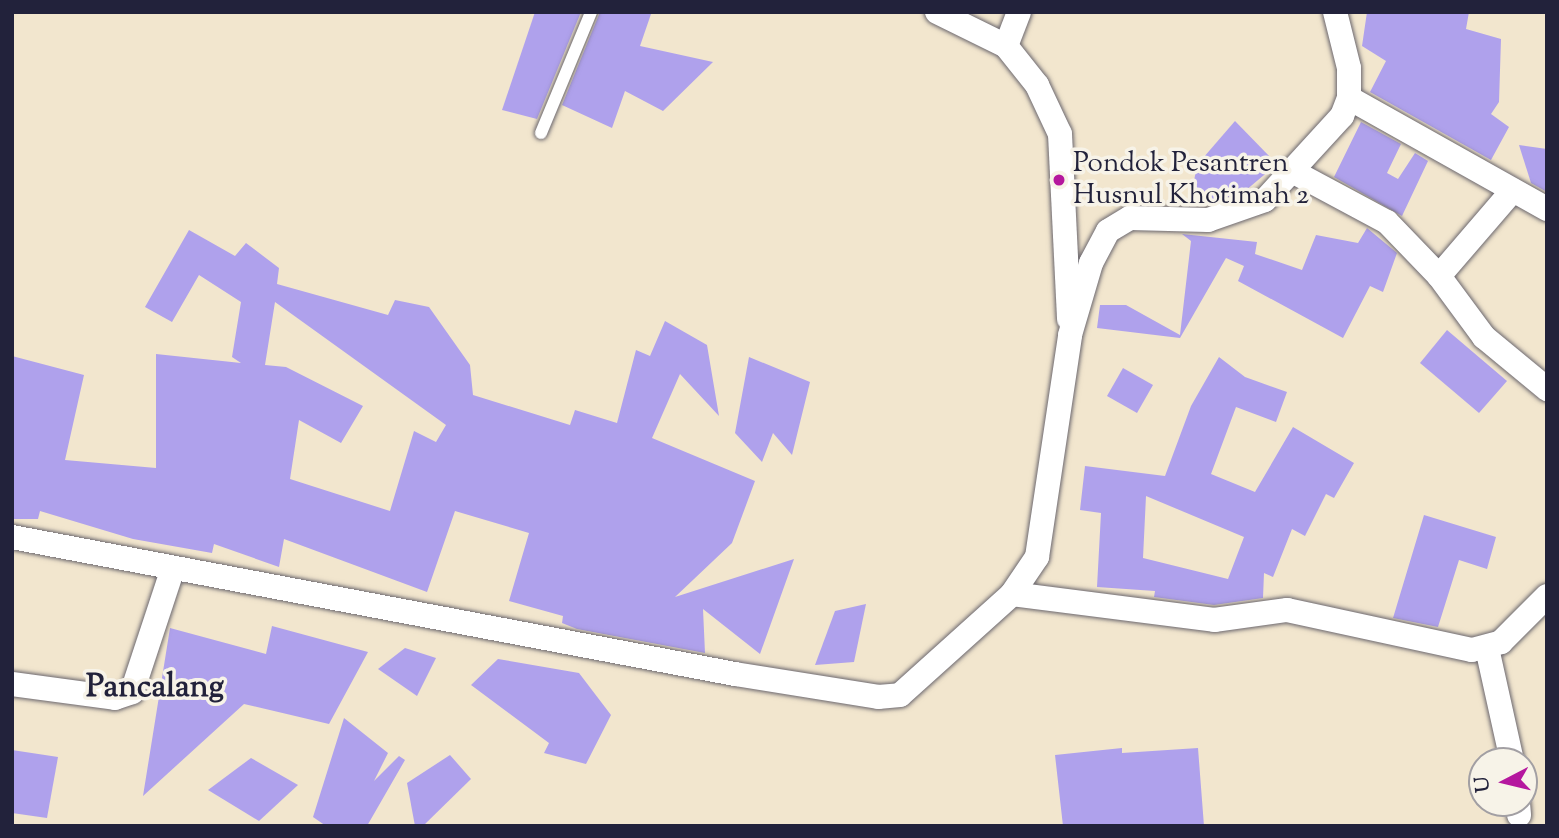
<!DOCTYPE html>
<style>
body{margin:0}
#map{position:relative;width:1559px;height:838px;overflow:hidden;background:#f2e6ce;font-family:"Sorts Mill Goudy",serif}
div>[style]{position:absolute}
.building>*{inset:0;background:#afa1ec}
.roads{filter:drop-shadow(0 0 2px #6b676e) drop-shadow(0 0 2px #6b676e)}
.service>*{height:12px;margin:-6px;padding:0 6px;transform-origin:6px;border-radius:6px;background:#fff}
.minor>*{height:24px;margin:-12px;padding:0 12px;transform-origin:12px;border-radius:12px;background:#fff}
.dots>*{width:19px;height:19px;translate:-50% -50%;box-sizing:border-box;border:4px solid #f7f3e8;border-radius:50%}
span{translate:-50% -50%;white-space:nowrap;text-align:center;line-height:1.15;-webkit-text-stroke:7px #f7f3e8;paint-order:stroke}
.poi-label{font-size:28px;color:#22223b}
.left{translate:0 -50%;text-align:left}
.quarter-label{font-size:32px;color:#22223b;font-weight:700}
.frame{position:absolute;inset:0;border:14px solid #22223b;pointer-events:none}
.north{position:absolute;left:1468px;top:747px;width:70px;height:70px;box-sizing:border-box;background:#f7f3e8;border:2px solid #a29fa3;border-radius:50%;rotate:263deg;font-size:19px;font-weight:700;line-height:28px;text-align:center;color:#22223b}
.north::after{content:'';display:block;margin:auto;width:24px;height:32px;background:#b5179e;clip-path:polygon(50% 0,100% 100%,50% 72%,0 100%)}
</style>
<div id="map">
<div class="building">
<div style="clip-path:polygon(535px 12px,581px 12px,537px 119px,502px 110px)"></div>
<div style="clip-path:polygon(600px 12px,651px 14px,640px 46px,713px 62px,663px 111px,625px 91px,612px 128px,562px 105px)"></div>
<div style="clip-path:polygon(1367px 12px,1469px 12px,1466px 29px,1501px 39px,1499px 102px,1491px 114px,1509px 127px,1491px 160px,1370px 92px,1386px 61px,1362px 46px)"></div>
<div style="clip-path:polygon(1235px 121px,1277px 164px,1245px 191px,1214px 202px,1191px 197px,1197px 165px)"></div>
<div style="clip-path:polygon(1361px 122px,1401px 144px,1387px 173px,1398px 179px,1415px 153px,1428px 161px,1402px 216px,1334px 177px)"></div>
<div style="clip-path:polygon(1519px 145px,1547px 149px,1547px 192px,1531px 183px)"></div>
<div style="clip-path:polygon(1367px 228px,1397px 253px,1383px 292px,1370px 286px,1343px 338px,1238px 281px,1244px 266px,1226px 258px,1180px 338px,1097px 328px,1100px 305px,1126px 305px,1180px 335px,1191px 241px,1182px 234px,1257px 242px,1255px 254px,1302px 270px,1316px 235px,1358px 243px)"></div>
<div style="clip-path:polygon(evenodd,189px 230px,235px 256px,246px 243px,279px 268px,277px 284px,388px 315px,395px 300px,429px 307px,470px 365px,473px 395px,570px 425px,575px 410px,617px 423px,636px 350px,650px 356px,665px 321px,707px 345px,719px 416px,680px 374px,652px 438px,755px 481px,732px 543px,675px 597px,794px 559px,760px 654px,703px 609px,705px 653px,577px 629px,562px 623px,563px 616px,509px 601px,529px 533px,455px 511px,427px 592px,284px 539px,279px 567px,214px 544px,212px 553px,133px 539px,40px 511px,38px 519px,12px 519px,12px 356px,84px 375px,65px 460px,156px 468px,156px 354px,241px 363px,232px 357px,241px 302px,199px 275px,172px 322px,145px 307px,189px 230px,275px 302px,446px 425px,436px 442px,414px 431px,390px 511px,290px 479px,299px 420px,341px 443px,363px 406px,286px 367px,265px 365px,275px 302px)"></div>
<div style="clip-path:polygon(1447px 330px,1507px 381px,1479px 413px,1420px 363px)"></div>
<div style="clip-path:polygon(749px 357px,810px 382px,792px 455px,773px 433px,762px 462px,735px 433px)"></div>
<div style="clip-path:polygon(evenodd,1219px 357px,1245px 377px,1287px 392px,1276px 422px,1236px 407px,1211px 474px,1255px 492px,1293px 427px,1354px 463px,1334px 498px,1326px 494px,1305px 536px,1292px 529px,1273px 577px,1264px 573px,1263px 598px,1214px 605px,1154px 597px,1155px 591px,1097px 587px,1101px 513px,1080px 510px,1085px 466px,1165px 476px,1191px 406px,1219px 357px,1146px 496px,1244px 537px,1228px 579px,1143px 558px,1146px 496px)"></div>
<div style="clip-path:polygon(1123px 368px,1153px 385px,1137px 413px,1107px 396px)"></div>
<div style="clip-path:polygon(1424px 515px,1496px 537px,1487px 569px,1459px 560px,1438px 627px,1393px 618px)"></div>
<div style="clip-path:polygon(866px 604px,854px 662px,815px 665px,835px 611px)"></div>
<div style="clip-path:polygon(272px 626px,368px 652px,329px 724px,244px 704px,143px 796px,170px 628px,266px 654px)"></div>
<div style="clip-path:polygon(405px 648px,436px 658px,417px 696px,378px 669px)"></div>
<div style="clip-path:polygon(498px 659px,579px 673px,611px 715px,586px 764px,544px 753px,549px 743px,471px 685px)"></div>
<div style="clip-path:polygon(344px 718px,388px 753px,374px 781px,399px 756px,405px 760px,367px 826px,326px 826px,313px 817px)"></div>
<div style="clip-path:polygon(1122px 748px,1122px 753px,1198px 748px,1204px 826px,1063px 826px,1055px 755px)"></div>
<div style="clip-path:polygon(12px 750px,58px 757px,47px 818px,12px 813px)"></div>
<div style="clip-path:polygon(450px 755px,471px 779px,423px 826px,415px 826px,407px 783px)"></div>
<div style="clip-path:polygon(251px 758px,298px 785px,259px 821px,208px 790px)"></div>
</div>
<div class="roads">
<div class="service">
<div style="left:541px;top:133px;width:131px;rotate:-67.5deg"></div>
</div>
<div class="minor">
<div style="left:937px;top:12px;width:77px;rotate:26.2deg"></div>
<div style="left:1006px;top:46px;width:50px;rotate:51.5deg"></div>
<div style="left:1037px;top:85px;width:54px;rotate:64.9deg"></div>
<div style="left:1060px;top:134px;width:185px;rotate:87.2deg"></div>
<div style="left:1006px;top:46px;width:36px;rotate:-69deg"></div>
<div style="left:1349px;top:98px;width:227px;rotate:29.3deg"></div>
<div style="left:1290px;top:170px;width:110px;rotate:28.2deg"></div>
<div style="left:1387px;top:222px;width:75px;rotate:46.1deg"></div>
<div style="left:1439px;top:276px;width:76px;rotate:53.6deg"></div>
<div style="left:1484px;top:337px;width:82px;rotate:39.5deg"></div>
<div style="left:1439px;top:276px;width:113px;rotate:-49.3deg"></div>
<div style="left:12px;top:537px;width:736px;rotate:10.73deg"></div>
<div style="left:735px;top:674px;width:145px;rotate:9.1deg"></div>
<div style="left:878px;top:697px;width:22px;rotate:-5deg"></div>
<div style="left:900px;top:695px;width:151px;rotate:-42deg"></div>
<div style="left:1012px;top:594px;width:45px;rotate:-56deg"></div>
<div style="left:1037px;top:557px;width:224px;rotate:-81.5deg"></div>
<div style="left:1070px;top:335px;width:75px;rotate:-73.7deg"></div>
<div style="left:1091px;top:263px;width:36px;rotate:-62deg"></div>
<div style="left:1108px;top:231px;width:26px;rotate:-31deg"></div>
<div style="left:1130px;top:218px;width:78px;rotate:1.5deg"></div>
<div style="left:1208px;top:220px;width:60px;rotate:-19.3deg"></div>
<div style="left:1265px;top:200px;width:114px;rotate:-47.5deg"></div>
<div style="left:1342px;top:116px;width:19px;rotate:-69deg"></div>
<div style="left:1349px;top:98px;width:30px;rotate:-90deg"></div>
<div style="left:1349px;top:68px;width:58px;rotate:-104deg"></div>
<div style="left:1012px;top:594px;width:204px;rotate:7.3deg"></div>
<div style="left:1214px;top:620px;width:74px;rotate:-7.8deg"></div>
<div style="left:1287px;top:610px;width:189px;rotate:12.2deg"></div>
<div style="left:1472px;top:650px;width:30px;rotate:-15deg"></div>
<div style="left:1501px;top:642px;width:65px;rotate:-45deg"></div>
<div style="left:1487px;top:648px;width:116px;rotate:77.5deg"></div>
<div style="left:12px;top:684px;width:104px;rotate:7.7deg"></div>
<div style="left:115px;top:698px;width:18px;rotate:-19deg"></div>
<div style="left:132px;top:692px;width:127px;rotate:-71.7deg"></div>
<div style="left:1518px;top:803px;width:12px;rotate:85deg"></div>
</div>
</div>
<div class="dots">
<div style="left:1059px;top:180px;background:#b5179e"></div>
</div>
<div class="poi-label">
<span class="left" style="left:1073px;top:180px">Pondok Pesantren<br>Husnul Khotimah 2</span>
</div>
<div class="quarter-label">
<span style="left:155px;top:688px">Pancalang</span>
</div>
<div class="frame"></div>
<div class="north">U</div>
</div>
